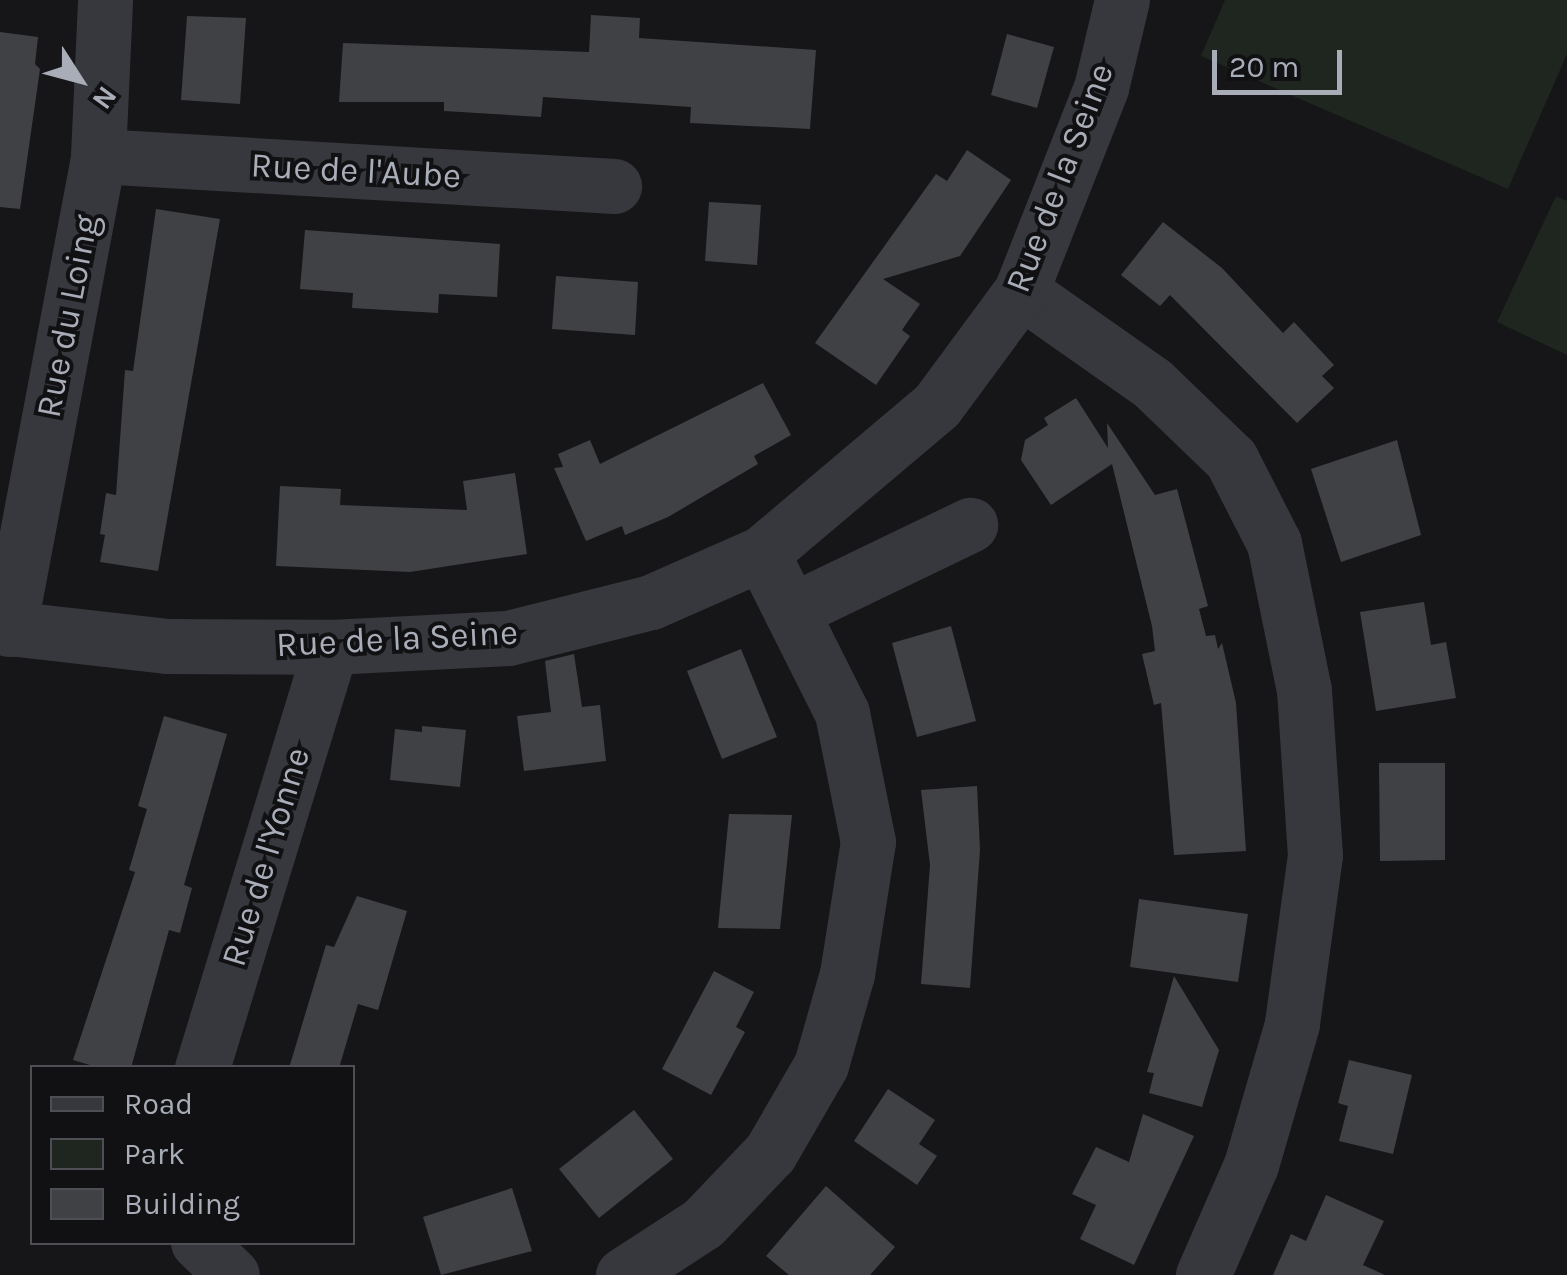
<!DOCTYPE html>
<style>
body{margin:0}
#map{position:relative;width:1567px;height:1275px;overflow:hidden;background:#161618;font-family:Karla,sans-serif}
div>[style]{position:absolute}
.green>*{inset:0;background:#1e261f}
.building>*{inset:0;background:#404145}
.minor>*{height:55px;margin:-27.5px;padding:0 27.5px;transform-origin:27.5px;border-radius:27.5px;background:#37383d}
span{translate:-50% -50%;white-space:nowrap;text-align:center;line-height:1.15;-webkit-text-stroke:8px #111113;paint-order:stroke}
.street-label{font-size:35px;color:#a8adb8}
.legend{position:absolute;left:30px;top:1065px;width:325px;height:180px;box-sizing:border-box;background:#111113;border:2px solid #4d4f55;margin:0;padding:12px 18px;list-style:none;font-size:30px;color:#a8adb8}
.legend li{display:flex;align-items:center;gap:20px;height:50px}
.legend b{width:50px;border:2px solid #4d4f55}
.north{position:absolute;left:30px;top:30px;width:100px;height:100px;-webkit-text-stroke:8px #111113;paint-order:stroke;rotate:126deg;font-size:28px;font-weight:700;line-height:40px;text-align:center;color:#a8adb8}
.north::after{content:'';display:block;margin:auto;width:35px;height:45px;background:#a8adb8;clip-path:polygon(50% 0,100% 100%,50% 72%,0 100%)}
.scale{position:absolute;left:1212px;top:50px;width:130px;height:45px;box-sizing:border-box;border:5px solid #a8adb8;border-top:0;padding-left:12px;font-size:30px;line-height:35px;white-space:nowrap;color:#a8adb8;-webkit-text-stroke:8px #111113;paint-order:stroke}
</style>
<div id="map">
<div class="green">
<div style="clip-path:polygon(1225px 0,1567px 0,1567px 54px,1508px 189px,1201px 56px)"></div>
<div style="clip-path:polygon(1556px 196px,1567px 201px,1567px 355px,1497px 322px)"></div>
</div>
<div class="building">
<div style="clip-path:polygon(591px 15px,640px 18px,639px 38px,816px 50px,810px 129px,690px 123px,691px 107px,543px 97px,541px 117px,444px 111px,444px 102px,339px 102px,343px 43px,589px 52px)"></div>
<div style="clip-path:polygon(187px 16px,246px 18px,240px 104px,181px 100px)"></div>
<div style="clip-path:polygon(0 32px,38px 37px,35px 64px,40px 69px,20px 209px,0 207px)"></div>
<div style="clip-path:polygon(1007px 34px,1054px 47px,1037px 108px,991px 95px)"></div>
<div style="clip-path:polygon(967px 150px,1011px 180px,960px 256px,883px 279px,920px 304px,902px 330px,910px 336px,876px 385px,815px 343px,936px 174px,947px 181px)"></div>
<div style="clip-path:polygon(709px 202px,761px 205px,757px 265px,705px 261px)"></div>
<div style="clip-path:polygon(156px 209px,220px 219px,158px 571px,100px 562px,105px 535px,100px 534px,106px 493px,116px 495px,125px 370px,133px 371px)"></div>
<div style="clip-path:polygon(1163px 222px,1222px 268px,1283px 333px,1294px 322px,1334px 365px,1322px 376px,1334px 388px,1297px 423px,1170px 295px,1160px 306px,1121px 275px)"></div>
<div style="clip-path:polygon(305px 230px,500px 244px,497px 297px,439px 294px,438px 313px,352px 308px,353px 293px,300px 289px)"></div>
<div style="clip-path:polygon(556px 276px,638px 282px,635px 335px,552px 329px)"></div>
<div style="clip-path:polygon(763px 383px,791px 435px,754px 456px,758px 464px,668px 517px,625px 535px,622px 526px,586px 541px,554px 468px,563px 467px,558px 454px,590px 440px,600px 464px)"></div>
<div style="clip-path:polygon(1076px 398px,1108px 448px,1107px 423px,1155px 495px,1177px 489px,1208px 606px,1199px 609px,1206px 636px,1215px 635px,1218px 649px,1222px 643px,1236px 703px,1246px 851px,1174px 855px,1161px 703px,1154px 705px,1142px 654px,1155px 651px,1152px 626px,1112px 464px,1051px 505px,1021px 460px,1025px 440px,1048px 425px,1044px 418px)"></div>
<div style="clip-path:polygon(1397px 440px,1421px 535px,1341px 562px,1311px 469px)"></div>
<div style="clip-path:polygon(515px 473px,527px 554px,410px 572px,276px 566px,280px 486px,341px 489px,340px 505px,467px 510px,463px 481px)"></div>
<div style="clip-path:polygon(1424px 602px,1431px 645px,1446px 642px,1456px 698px,1376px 711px,1360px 612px)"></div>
<div style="clip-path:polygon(951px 626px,976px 721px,917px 737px,892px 643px)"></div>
<div style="clip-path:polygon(741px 649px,777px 737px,722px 759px,687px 671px)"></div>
<div style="clip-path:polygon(574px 654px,582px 707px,600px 705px,606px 761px,524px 771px,517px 716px,551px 712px,545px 661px)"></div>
<div style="clip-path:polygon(164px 716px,227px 734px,184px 885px,192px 888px,180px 933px,169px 930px,131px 1068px,100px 1068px,73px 1060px,135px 872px,129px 870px,147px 809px,138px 806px)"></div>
<div style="clip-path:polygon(422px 726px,466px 730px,460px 787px,390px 780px,395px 729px,422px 732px)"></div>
<div style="clip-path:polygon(1379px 763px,1445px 763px,1445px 860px,1380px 861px)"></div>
<div style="clip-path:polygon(977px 786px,980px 850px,970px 988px,921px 984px,930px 865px,921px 790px)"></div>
<div style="clip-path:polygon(729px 814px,792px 815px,780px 929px,718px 928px)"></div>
<div style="clip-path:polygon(357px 896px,407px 911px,378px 1010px,358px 1004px,339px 1068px,289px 1068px,326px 945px,334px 947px)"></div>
<div style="clip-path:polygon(1139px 899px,1248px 914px,1238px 982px,1130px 967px)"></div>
<div style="clip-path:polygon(714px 971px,754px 992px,736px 1027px,745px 1032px,711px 1095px,662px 1069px)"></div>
<div style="clip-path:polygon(1174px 976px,1219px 1050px,1202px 1107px,1149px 1093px,1154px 1073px,1147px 1072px)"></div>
<div style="clip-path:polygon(1349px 1060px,1412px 1075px,1393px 1154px,1339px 1141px,1348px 1106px,1338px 1103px)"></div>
<div style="clip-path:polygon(888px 1089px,935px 1120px,919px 1144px,937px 1156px,917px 1185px,854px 1141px)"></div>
<div style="clip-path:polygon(634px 1110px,673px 1159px,599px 1218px,559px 1169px)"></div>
<div style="clip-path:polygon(1143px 1114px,1194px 1136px,1134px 1265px,1080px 1239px,1096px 1205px,1072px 1194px,1096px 1147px,1129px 1162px)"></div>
<div style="clip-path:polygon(826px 1186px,895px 1247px,870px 1275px,789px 1275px,766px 1256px)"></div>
<div style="clip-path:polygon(512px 1188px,532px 1251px,441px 1275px,423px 1217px)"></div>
<div style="clip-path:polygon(1326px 1195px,1384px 1221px,1363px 1265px,1385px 1275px,1273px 1275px,1291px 1234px,1306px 1241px)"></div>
</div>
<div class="minor">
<div style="left:98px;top:156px;width:517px;rotate:3.33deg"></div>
<div style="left:1021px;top:291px;width:160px;rotate:35.1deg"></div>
<div style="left:1152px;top:383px;width:110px;rotate:43.9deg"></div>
<div style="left:1231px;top:459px;width:94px;rotate:62.9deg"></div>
<div style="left:1274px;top:543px;width:150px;rotate:78.5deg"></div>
<div style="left:1304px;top:690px;width:165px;rotate:86.2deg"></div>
<div style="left:1315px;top:855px;width:171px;rotate:97.8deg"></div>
<div style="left:1292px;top:1024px;width:147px;rotate:106.2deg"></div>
<div style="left:1251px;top:1165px;width:120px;rotate:113.6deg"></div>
<div style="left:791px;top:611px;width:199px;rotate:-25.7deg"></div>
<div style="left:0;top:627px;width:167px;rotate:6.5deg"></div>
<div style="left:166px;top:646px;width:165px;rotate:0.3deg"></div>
<div style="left:331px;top:647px;width:177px;rotate:-2.9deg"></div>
<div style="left:508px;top:638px;width:147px;rotate:-14.1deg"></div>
<div style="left:651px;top:602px;width:121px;rotate:-23.8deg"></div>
<div style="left:762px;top:553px;width:229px;rotate:-40.2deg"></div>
<div style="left:937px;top:405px;width:142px;rotate:-53.6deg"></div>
<div style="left:1021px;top:291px;width:218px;rotate:-68.5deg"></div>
<div style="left:1101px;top:88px;width:90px;rotate:-76.6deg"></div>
<div style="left:9px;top:629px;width:481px;rotate:-79.3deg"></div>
<div style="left:98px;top:156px;width:156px;rotate:-87.4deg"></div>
<div style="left:202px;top:1068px;width:440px;rotate:-73deg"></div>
<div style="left:198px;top:1242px;width:47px;rotate:44.1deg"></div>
<div style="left:623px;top:1275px;width:95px;rotate:-33deg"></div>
<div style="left:703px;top:1223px;width:97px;rotate:-46.3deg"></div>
<div style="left:770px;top:1153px;width:102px;rotate:-59.9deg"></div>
<div style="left:821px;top:1065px;width:95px;rotate:-74.1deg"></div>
<div style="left:847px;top:974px;width:134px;rotate:-81deg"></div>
<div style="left:868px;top:842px;width:132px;rotate:-101.4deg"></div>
<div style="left:842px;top:713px;width:179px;rotate:-116.6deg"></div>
</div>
<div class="street-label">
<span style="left:356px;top:171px;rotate:3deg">Rue de l'Aube</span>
<span style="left:1060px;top:178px;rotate:-69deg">Rue de la Seine</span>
<span style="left:68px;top:316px;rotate:-79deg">Rue du Loing</span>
<span style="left:397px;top:639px;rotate:-3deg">Rue de la Seine</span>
<span style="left:266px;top:857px;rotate:-73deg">Rue de l'Yonne</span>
</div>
<ul class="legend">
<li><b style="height:12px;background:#37383d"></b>Road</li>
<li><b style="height:28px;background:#1e261f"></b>Park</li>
<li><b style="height:28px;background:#404145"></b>Building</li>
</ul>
<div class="north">N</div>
<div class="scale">20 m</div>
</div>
